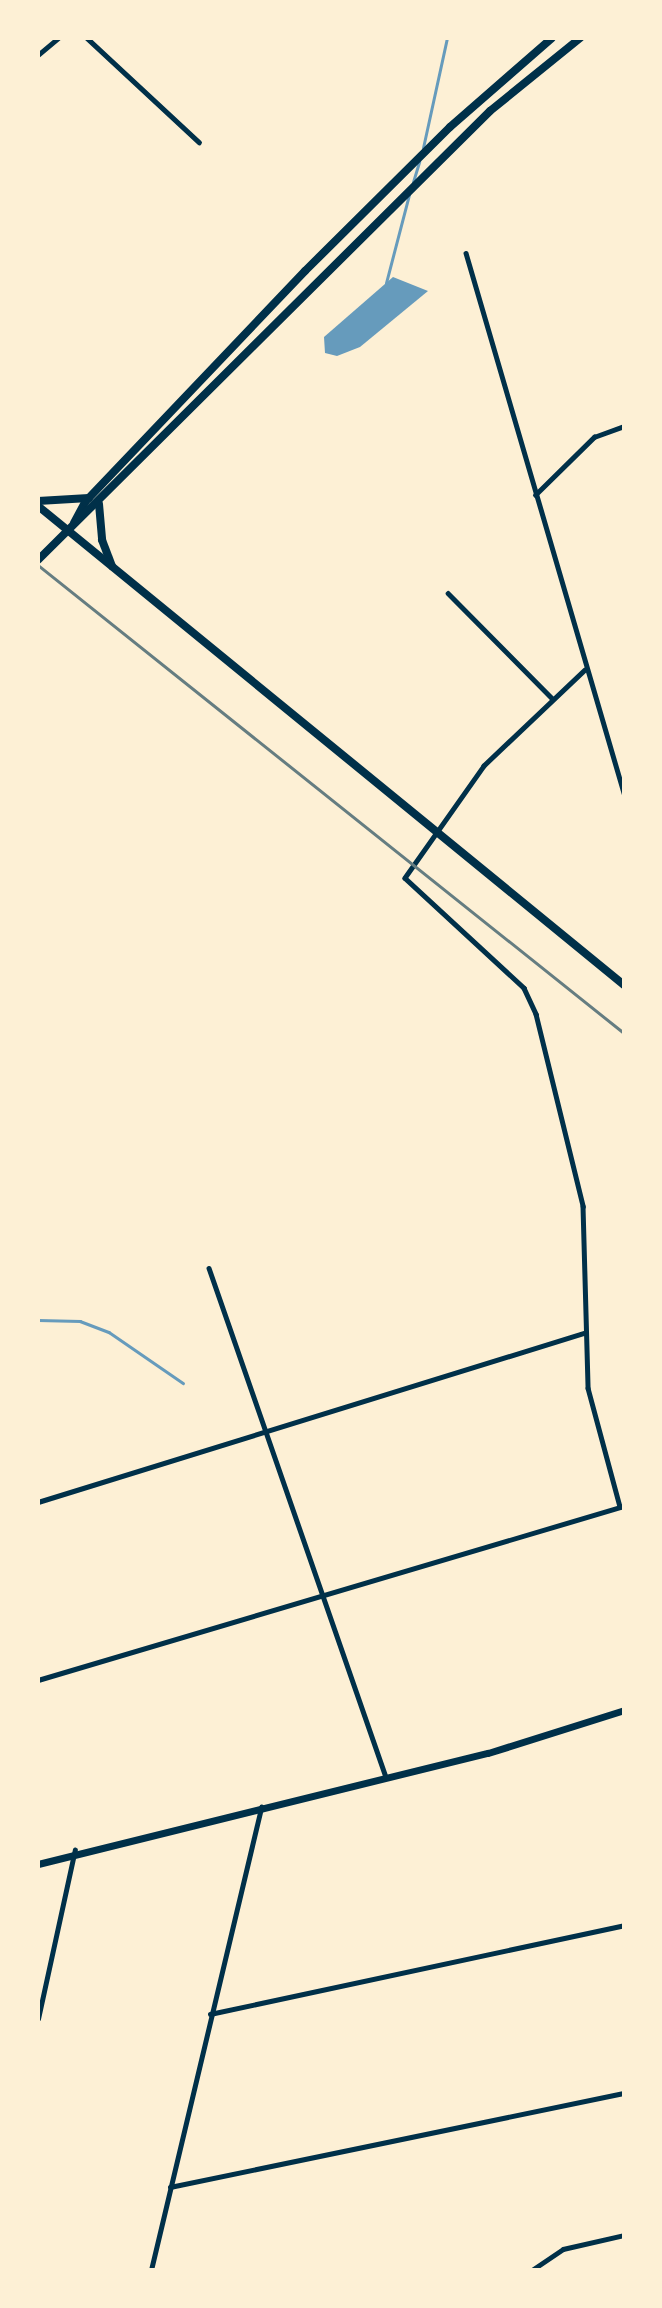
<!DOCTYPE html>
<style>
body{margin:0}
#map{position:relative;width:662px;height:2308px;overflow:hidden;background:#fdf0d5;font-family:Manrope,sans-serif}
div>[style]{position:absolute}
.water>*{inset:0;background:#669bbc}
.stream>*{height:2.5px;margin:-1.25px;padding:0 1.25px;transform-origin:1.25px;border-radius:1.25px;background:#669bbc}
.minor>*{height:4.5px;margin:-2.25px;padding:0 2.25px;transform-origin:2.25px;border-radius:2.25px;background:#003049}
.secondary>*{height:7px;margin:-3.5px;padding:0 3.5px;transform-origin:3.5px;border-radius:3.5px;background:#003049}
.primary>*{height:8px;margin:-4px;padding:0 4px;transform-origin:4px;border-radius:4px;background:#003049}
.rail>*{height:2.5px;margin:-1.25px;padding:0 1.25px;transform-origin:1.25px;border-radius:1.25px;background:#657d81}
span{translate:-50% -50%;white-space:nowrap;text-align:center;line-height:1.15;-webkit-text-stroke:7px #fdf0d5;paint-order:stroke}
.frame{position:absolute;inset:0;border:40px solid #fdf0d5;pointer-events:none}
</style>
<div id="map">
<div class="water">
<div style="clip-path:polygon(393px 277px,428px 291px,360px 347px,337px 356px,325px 353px,324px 337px)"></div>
</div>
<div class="stream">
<div style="left:423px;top:148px;width:113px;rotate:-77.7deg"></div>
<div style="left:413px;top:182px;width:21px;rotate:-73deg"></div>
<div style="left:386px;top:283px;width:91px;rotate:-75.4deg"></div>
<div style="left:38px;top:1320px;width:42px;rotate:1.4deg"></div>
<div style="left:80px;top:1321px;width:31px;rotate:21deg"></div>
<div style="left:109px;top:1332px;width:90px;rotate:34.6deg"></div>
</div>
<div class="minor">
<div style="left:87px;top:38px;width:153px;rotate:42.9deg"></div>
<div style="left:38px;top:55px;width:26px;rotate:-40deg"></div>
<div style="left:466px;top:253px;width:563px;rotate:73.69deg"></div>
<div style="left:535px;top:495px;width:83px;rotate:-44.5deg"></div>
<div style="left:594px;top:437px;width:32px;rotate:-20deg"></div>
<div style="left:448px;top:593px;width:149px;rotate:45.3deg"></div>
<div style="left:585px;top:670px;width:139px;rotate:136.5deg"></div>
<div style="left:484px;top:766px;width:137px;rotate:125.2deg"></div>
<div style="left:405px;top:878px;width:162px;rotate:42.7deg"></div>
<div style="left:524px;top:988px;width:29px;rotate:65deg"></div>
<div style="left:536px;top:1014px;width:198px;rotate:76.2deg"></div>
<div style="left:583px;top:1206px;width:182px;rotate:88.4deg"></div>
<div style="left:588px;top:1388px;width:123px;rotate:74.9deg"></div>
<div style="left:209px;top:1268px;width:539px;rotate:70.83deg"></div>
<div style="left:38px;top:1502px;width:572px;rotate:-17.2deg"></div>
<div style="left:38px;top:1680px;width:611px;rotate:-16.54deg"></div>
<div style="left:210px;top:2014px;width:423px;rotate:-12.1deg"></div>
<div style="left:38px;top:2019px;width:173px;rotate:-77.7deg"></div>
<div style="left:170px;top:2187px;width:464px;rotate:-11.7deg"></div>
<div style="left:151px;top:2270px;width:476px;rotate:-76.6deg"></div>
<div style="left:532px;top:2270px;width:37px;rotate:-34deg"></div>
<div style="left:563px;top:2249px;width:63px;rotate:-12.9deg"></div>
</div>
<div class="secondary">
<div style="left:38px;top:1864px;width:463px;rotate:-13.9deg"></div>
<div style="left:488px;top:1753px;width:143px;rotate:-17.5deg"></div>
</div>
<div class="primary">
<div style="left:38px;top:501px;width:51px;rotate:-3.4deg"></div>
<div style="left:99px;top:504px;width:36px;rotate:85deg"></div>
<div style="left:102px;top:540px;width:28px;rotate:69deg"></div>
<div style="left:38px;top:506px;width:757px;rotate:39.26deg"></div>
<div style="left:74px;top:523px;width:24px;rotate:-62deg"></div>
<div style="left:85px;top:502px;width:319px;rotate:-46.4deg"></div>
<div style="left:305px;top:271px;width:204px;rotate:-44.8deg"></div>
<div style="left:450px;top:127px;width:135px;rotate:-41.1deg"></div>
<div style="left:38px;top:560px;width:637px;rotate:-44.81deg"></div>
<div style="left:490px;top:111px;width:116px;rotate:-39deg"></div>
</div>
<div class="rail">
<div style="left:38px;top:565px;width:750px;rotate:38.61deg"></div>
</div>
<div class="frame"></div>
</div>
